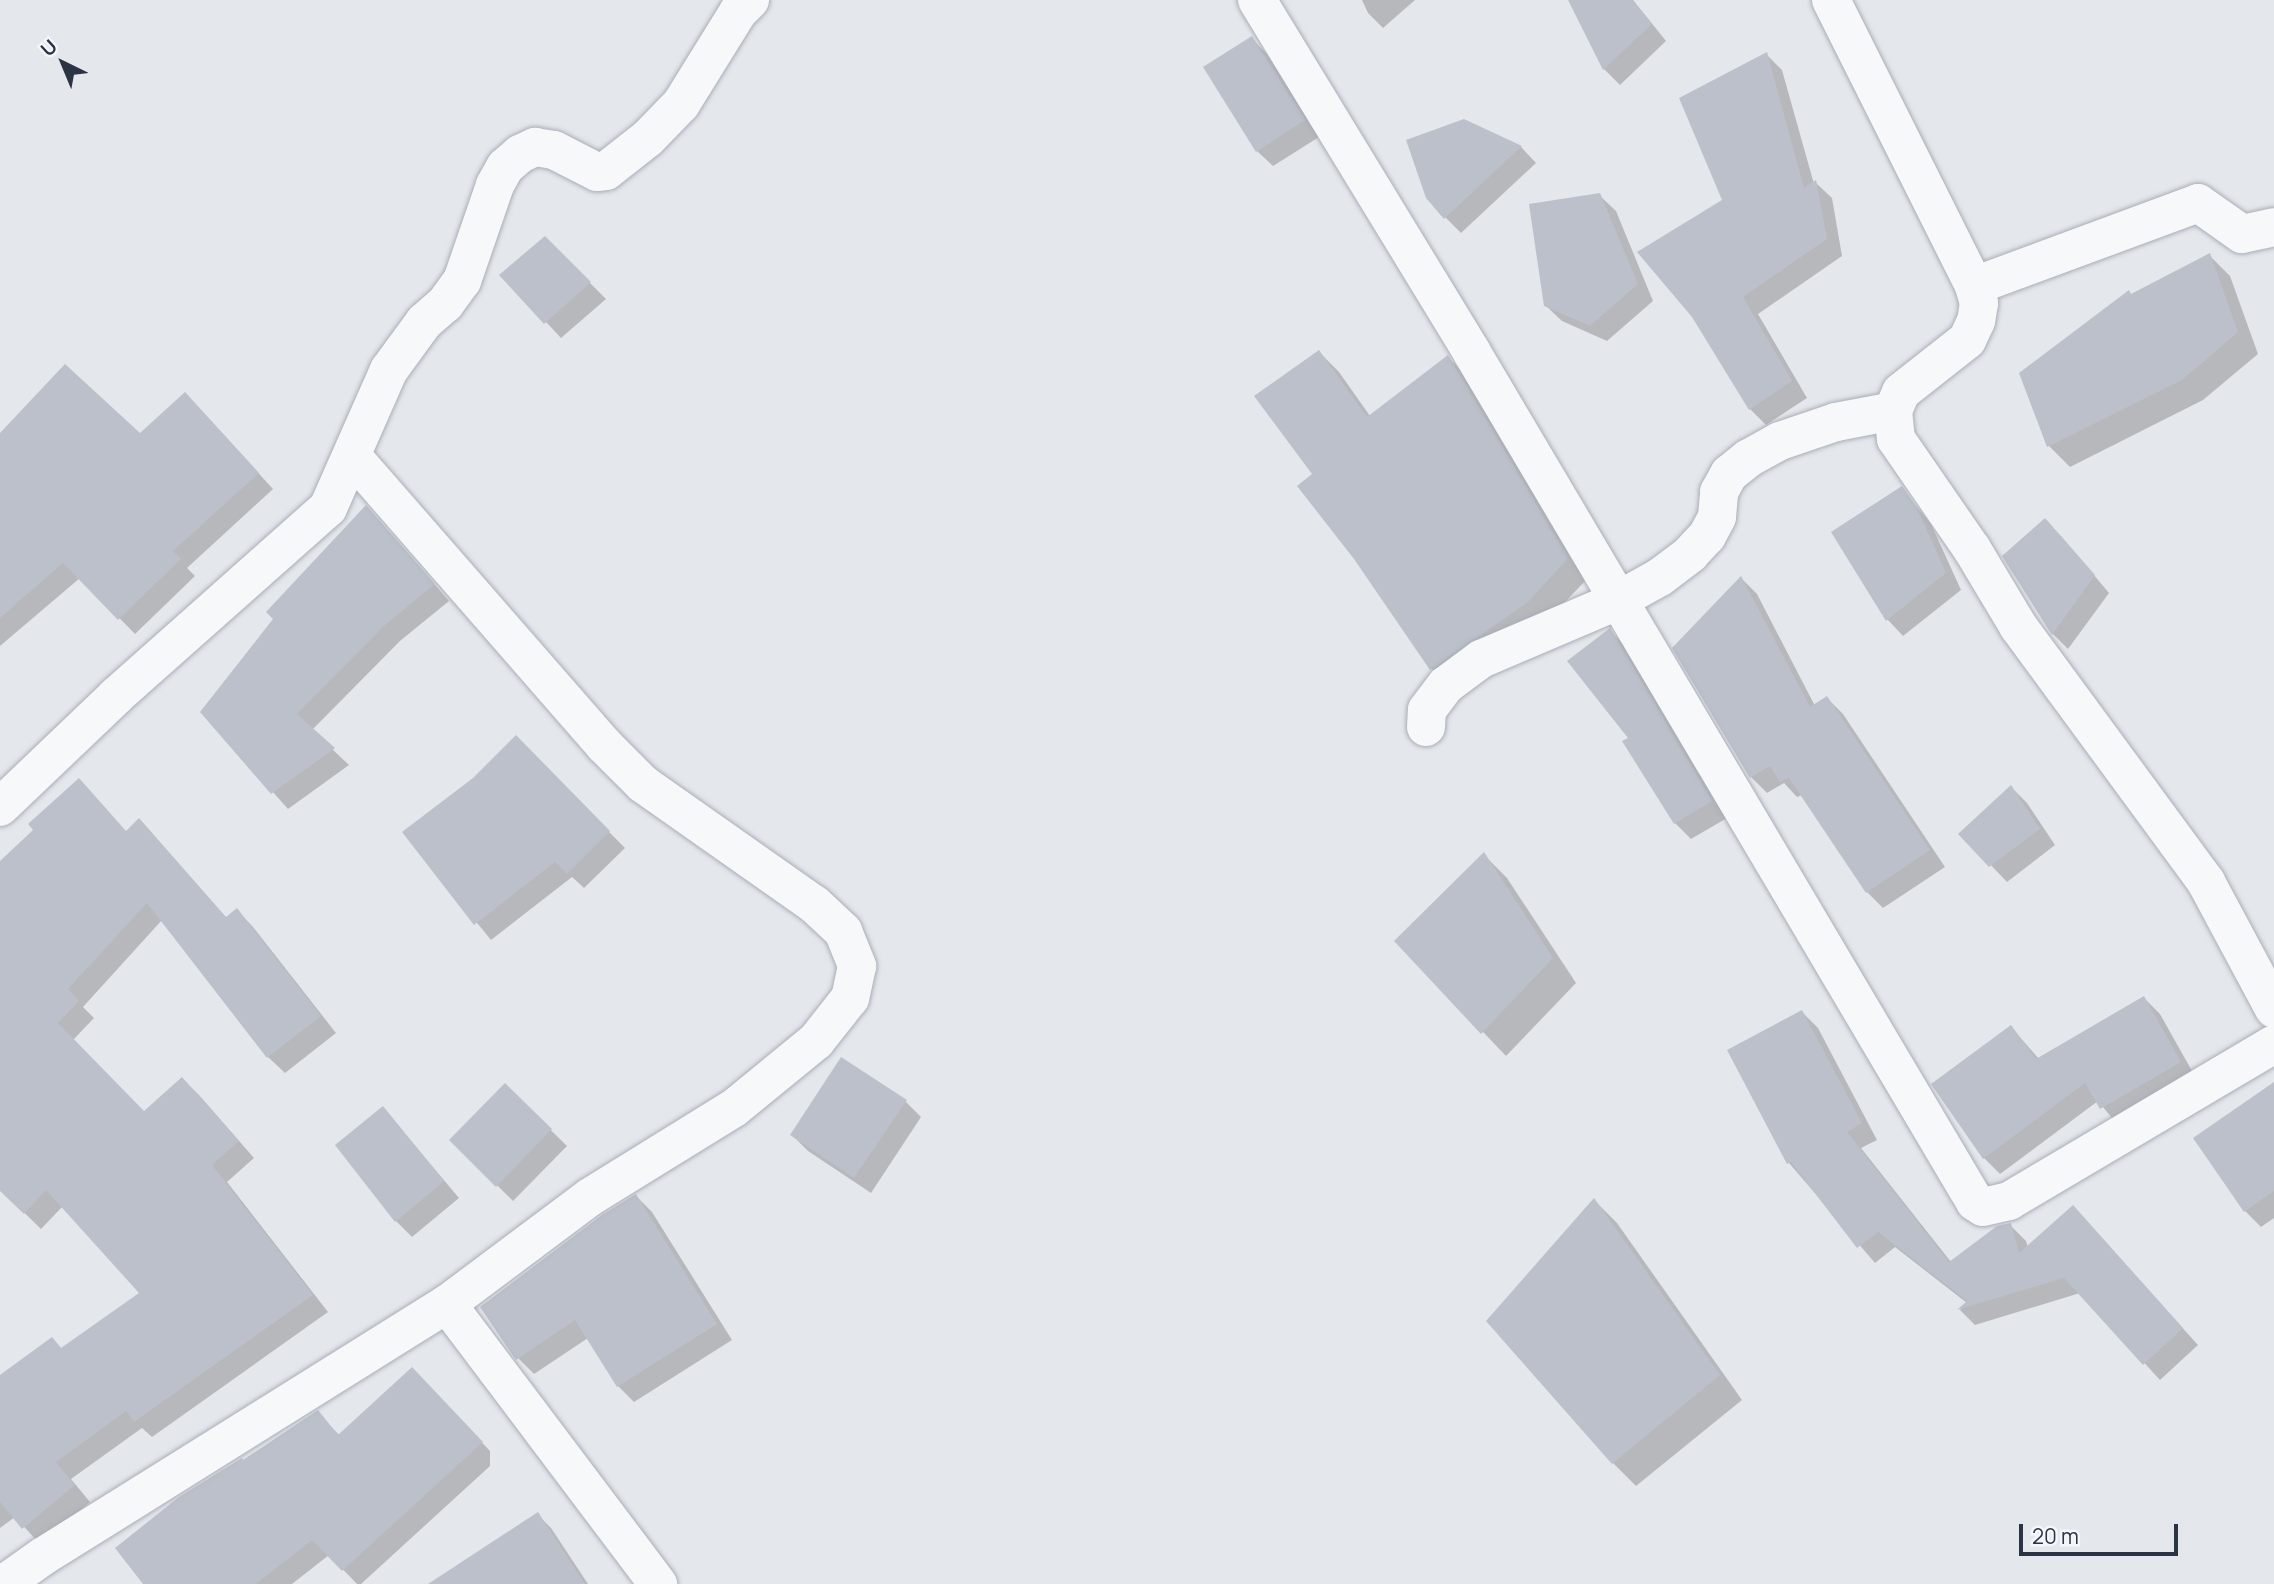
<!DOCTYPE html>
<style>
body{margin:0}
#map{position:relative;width:2274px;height:1584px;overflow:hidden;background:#e4e7ec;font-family:Manrope,sans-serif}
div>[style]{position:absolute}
.shadow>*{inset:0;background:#0003}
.building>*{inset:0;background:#bbc0ca}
.roads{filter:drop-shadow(0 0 2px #a9aeb7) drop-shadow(0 0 2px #a9aeb7)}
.street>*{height:38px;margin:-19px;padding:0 19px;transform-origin:19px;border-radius:19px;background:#f7f8fa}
span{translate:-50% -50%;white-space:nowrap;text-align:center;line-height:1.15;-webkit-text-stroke:5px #f4f6f9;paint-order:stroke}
.north{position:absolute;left:28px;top:28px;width:70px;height:70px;-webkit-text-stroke:5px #f4f6f9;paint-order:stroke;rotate:317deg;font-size:19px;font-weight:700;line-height:28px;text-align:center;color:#2b3445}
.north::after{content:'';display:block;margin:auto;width:24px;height:32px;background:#2b3445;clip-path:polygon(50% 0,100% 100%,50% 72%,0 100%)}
.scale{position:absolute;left:2019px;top:1524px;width:159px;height:32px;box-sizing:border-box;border:4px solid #2b3445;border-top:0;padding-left:9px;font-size:21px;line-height:24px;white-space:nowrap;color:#2b3445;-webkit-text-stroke:5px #f4f6f9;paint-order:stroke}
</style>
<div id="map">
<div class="shadow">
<div style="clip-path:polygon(1362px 0,1415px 0,1383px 28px,1368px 13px)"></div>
<div style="clip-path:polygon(1570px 0,1633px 0,1666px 41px,1620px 85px,1604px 69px)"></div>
<div style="clip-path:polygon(1251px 38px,1267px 54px,1319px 137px,1273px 166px,1257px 151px)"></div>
<div style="clip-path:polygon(1766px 54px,1782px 70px,1814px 184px,1816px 183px,1832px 198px,1842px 256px,1758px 314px,1807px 398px,1766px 425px,1750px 409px,1724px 200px)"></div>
<div style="clip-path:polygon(1464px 121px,1521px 147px,1536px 163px,1461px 233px,1445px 217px)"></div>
<div style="clip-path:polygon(1599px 195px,1616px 211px,1653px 301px,1607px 341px,1562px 321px,1545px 305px)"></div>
<div style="clip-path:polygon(545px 238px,606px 299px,561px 338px,546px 322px)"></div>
<div style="clip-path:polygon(2209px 255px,2230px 276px,2258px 354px,2203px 400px,2070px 467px,2049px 446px,2021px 373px,2132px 295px)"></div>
<div style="clip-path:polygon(1319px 352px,1339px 372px,1370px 416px,1448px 357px,1467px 377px,1587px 579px,1547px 621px,1451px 688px,1432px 669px,1355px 558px,1314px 474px)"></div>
<div style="clip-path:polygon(201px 410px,273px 489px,187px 568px,195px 576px,135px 634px,80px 578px,0 646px,0 436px,140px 436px)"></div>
<div style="clip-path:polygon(1902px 489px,1931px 524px,1961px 590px,1903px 636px,1888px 620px,1834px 532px)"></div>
<div style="clip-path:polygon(382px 524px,449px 601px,400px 641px,312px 730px,349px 765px,288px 809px,202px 712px)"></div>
<div style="clip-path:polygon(2061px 536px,2109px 593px,2068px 649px,2053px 634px,2004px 556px)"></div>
<div style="clip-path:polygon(1741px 578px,1757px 594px,1815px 706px,1827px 698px,1843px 714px,1945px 867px,1883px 908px,1867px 892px,1802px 795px,1797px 797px,1784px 783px,1767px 793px,1751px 777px,1674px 648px)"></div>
<div style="clip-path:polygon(1609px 630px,1625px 646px,1727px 818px,1691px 839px,1675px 823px,1630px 738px)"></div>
<div style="clip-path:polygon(516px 738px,625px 848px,584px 888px,572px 877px,491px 940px,404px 833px,474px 779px)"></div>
<div style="clip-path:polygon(2011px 787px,2027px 803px,2055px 845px,2007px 882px,1961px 834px)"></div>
<div style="clip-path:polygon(127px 832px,227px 918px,237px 910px,253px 927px,336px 1033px,285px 1073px,268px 1057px,162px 920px,83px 1007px,94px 1018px,73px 1040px,144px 1113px,182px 1079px,199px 1095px,254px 1158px,227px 1182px,328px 1312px,152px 1437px,142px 1428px,71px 1479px,90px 1502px,40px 1544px,15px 1517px,0 1528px,0 1377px,52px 1339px,62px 1349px,142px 1293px,63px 1206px,41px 1229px,0 1189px,0 864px)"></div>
<div style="clip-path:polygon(1484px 855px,1507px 878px,1576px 983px,1506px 1056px,1396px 941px)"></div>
<div style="clip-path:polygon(2144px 998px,2160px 1014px,2196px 1078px,2117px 1124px,2098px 1101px,2000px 1174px,1984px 1158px,2011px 1027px,2039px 1059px)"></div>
<div style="clip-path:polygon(1802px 1012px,1818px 1028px,1877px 1140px,1861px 1148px,1951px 1262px,2010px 1225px,2026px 1241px,2028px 1248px,2088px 1224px,2198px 1345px,2160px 1380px,2080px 1293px,1975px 1325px,1960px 1310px,1967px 1303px,1895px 1247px,1875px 1263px,1789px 1163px)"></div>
<div style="clip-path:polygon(505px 1085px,567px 1146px,513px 1201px,451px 1140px)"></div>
<div style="clip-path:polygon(905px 1101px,921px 1117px,871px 1193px,808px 1151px,792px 1135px)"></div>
<div style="clip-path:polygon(2274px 1106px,2274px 1218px,2261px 1227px,2245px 1211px)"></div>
<div style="clip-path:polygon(383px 1108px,459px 1198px,412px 1237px,396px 1221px)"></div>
<div style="clip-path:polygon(636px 1196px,652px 1212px,732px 1340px,634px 1402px,618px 1386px,588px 1338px,534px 1374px,518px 1358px)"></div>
<div style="clip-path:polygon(1594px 1200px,1617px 1223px,1742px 1400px,1636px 1486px,1613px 1463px)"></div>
<div style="clip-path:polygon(428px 1385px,490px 1451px,490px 1466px,361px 1584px,357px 1584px,329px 1555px,292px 1584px,146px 1584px,243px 1462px,318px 1413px,340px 1436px)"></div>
<div style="clip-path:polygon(537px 1514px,551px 1528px,588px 1584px,431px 1584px)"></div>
</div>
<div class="building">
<div style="clip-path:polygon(1568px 0,1632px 0,1652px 24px,1603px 70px)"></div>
<div style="clip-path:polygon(1252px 36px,1305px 120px,1256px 152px,1203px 67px)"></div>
<div style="clip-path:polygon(1767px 52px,1804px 188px,1816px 180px,1827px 239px,1743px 297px,1792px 381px,1749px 410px,1692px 317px,1637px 252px,1722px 200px,1679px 98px)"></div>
<div style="clip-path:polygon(1464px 119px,1522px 146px,1444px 219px,1426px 198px,1406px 140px)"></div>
<div style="clip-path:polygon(1600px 193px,1638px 284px,1590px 326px,1544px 306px,1529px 204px)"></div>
<div style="clip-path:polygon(545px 236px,591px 282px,544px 324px,499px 275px)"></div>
<div style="clip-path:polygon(2210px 253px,2238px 332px,2182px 380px,2047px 447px,2019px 373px,2129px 290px,2131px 294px)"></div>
<div style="clip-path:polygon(1319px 350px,1367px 417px,1448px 355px,1568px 558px,1528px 602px,1430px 670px,1354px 559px,1297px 486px,1312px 474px,1254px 396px)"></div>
<div style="clip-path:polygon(65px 364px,140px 433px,185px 392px,259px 473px,173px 551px,181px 559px,118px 620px,63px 563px,0 618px,0 433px)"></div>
<div style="clip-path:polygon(1902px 486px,1916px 506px,1946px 573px,1886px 621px,1831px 532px)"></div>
<div style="clip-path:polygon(366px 505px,435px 584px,385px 625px,297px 714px,335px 748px,271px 794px,200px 712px,273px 619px,266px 612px)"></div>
<div style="clip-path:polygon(2045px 518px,2095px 575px,2052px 635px,2002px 556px)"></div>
<div style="clip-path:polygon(1741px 576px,1810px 707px,1827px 696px,1930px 850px,1866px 893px,1789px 778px,1780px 782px,1770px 766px,1750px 778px,1672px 648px)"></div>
<div style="clip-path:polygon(1610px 628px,1712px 801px,1674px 824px,1622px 741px,1628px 738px,1567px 661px)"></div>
<div style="clip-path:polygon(516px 735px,610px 831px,567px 874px,555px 862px,474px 925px,402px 832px,473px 778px)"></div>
<div style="clip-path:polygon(79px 778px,126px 831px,139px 818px,226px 917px,237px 908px,321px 1016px,267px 1058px,147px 903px,68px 989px,79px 1001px,58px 1023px,144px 1111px,182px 1077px,239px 1141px,212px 1165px,313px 1295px,134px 1422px,126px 1411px,56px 1462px,75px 1485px,22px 1529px,0 1502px,0 1375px,52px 1337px,61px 1348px,139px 1293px,46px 1190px,24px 1214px,0 1191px,0 861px,33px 830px,28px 824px)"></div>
<div style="clip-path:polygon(2011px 785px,2040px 829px,1989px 867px,1958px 834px)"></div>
<div style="clip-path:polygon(1484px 852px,1553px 958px,1481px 1034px,1394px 941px)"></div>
<div style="clip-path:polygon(2144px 996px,2181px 1062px,2100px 1109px,2085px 1083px,1983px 1159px,1931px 1084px,2011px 1025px,2036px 1059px)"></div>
<div style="clip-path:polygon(1802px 1010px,1862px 1123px,1847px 1132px,1949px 1262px,1997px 1226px,2011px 1223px,2019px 1253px,2073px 1205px,2183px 1328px,2143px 1365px,2064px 1278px,1957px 1310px,1967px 1301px,1878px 1232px,1857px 1248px,1791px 1162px,1787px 1164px,1727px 1050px)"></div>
<div style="clip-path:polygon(841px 1057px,907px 1100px,854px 1178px,790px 1135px)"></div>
<div style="clip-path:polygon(2274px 1082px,2274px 1191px,2244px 1212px,2193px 1138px)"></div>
<div style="clip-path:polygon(505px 1083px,552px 1129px,496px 1187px,449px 1140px)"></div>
<div style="clip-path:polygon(383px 1106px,444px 1181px,395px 1222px,335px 1145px)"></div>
<div style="clip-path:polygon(636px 1194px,717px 1324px,617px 1387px,575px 1320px,516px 1360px,480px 1307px,602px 1215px)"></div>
<div style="clip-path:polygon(1594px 1198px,1720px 1375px,1612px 1464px,1486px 1321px)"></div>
<div style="clip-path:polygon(412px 1367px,483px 1442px,342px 1571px,312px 1540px,256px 1584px,143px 1584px,115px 1548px,179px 1497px,242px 1458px,243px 1460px,318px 1410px,338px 1435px)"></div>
<div style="clip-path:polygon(538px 1512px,585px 1584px,428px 1584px)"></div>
</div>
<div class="roads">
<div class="street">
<div style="left:1257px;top:0;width:411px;rotate:58.6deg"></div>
<div style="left:1471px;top:351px;width:989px;rotate:59.36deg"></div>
<div style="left:1975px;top:1202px;width:9px;rotate:32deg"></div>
<div style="left:1983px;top:1207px;width:27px;rotate:-13deg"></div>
<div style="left:2009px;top:1201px;width:308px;rotate:-30.6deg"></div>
<div style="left:1831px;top:0;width:320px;rotate:63.4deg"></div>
<div style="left:1974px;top:286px;width:18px;rotate:74deg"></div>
<div style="left:1979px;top:303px;width:18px;rotate:99deg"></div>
<div style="left:1976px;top:321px;width:21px;rotate:115deg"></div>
<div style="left:1967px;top:340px;width:84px;rotate:141.8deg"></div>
<div style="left:1901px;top:392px;width:21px;rotate:113deg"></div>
<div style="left:1893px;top:411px;width:28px;rotate:84deg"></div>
<div style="left:1896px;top:439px;width:134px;rotate:55.4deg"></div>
<div style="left:1972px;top:549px;width:90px;rotate:59.1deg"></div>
<div style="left:2018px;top:626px;width:318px;rotate:53.7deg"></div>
<div style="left:2206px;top:882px;width:144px;rotate:61.8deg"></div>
<div style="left:1974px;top:286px;width:239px;rotate:-20.3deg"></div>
<div style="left:2198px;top:203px;width:54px;rotate:35.2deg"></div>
<div style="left:2242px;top:234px;width:33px;rotate:-12deg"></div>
<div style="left:352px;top:456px;width:383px;rotate:48.9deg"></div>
<div style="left:604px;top:745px;width:55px;rotate:45deg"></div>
<div style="left:643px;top:784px;width:209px;rotate:35.1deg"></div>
<div style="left:814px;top:904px;width:40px;rotate:43deg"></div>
<div style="left:843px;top:931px;width:38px;rotate:68deg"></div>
<div style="left:857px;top:966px;width:33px;rotate:102deg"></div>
<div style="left:850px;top:998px;width:55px;rotate:128.3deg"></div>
<div style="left:816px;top:1041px;width:106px;rotate:140.7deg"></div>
<div style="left:734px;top:1108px;width:169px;rotate:148.3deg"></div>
<div style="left:590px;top:1197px;width:179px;rotate:143.2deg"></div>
<div style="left:1426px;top:727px;width:17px;rotate:-87deg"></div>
<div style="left:1427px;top:710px;width:31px;rotate:-53deg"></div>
<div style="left:1446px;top:685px;width:44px;rotate:-36.6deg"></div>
<div style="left:1481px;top:659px;width:148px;rotate:-23.1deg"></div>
<div style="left:1617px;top:601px;width:49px;rotate:-29.2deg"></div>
<div style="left:1660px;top:577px;width:38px;rotate:-37deg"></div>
<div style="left:1690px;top:554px;width:25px;rotate:-47deg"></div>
<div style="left:1707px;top:536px;width:21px;rotate:-62deg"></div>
<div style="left:1717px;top:517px;width:25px;rotate:-85deg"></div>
<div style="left:1719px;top:492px;width:21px;rotate:-61deg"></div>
<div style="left:1729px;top:474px;width:26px;rotate:-39deg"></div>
<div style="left:1749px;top:458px;width:35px;rotate:-29deg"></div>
<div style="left:1780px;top:441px;width:59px;rotate:-18.7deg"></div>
<div style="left:1836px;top:422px;width:58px;rotate:-10.9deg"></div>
<div style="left:0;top:807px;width:161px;rotate:-43.7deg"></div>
<div style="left:116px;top:696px;width:283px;rotate:-41.6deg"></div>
<div style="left:328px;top:508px;width:151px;rotate:-66.2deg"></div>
<div style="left:389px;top:370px;width:59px;rotate:-53.9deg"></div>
<div style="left:424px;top:322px;width:28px;rotate:-41deg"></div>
<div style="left:445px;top:304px;width:29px;rotate:-54deg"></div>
<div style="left:462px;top:281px;width:102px;rotate:-71deg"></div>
<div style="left:495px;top:185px;width:21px;rotate:-61deg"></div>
<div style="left:505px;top:167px;width:20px;rotate:-41deg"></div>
<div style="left:520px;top:154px;width:17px;rotate:-25deg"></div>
<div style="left:535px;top:147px;width:19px;rotate:9deg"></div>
<div style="left:554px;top:150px;width:48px;rotate:27.1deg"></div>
<div style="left:597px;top:172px;width:9px;rotate:-6deg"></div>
<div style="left:606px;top:171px;width:53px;rotate:-38.2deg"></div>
<div style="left:648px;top:138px;width:47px;rotate:-45.9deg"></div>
<div style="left:681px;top:104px;width:108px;rotate:-58.2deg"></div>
<div style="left:738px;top:12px;width:17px;rotate:-45deg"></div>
<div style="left:4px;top:1584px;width:47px;rotate:-35.4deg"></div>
<div style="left:42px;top:1557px;width:478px;rotate:-32deg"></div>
<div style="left:447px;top:1304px;width:351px;rotate:53deg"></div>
</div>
</div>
<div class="north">U</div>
<div class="scale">20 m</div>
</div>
